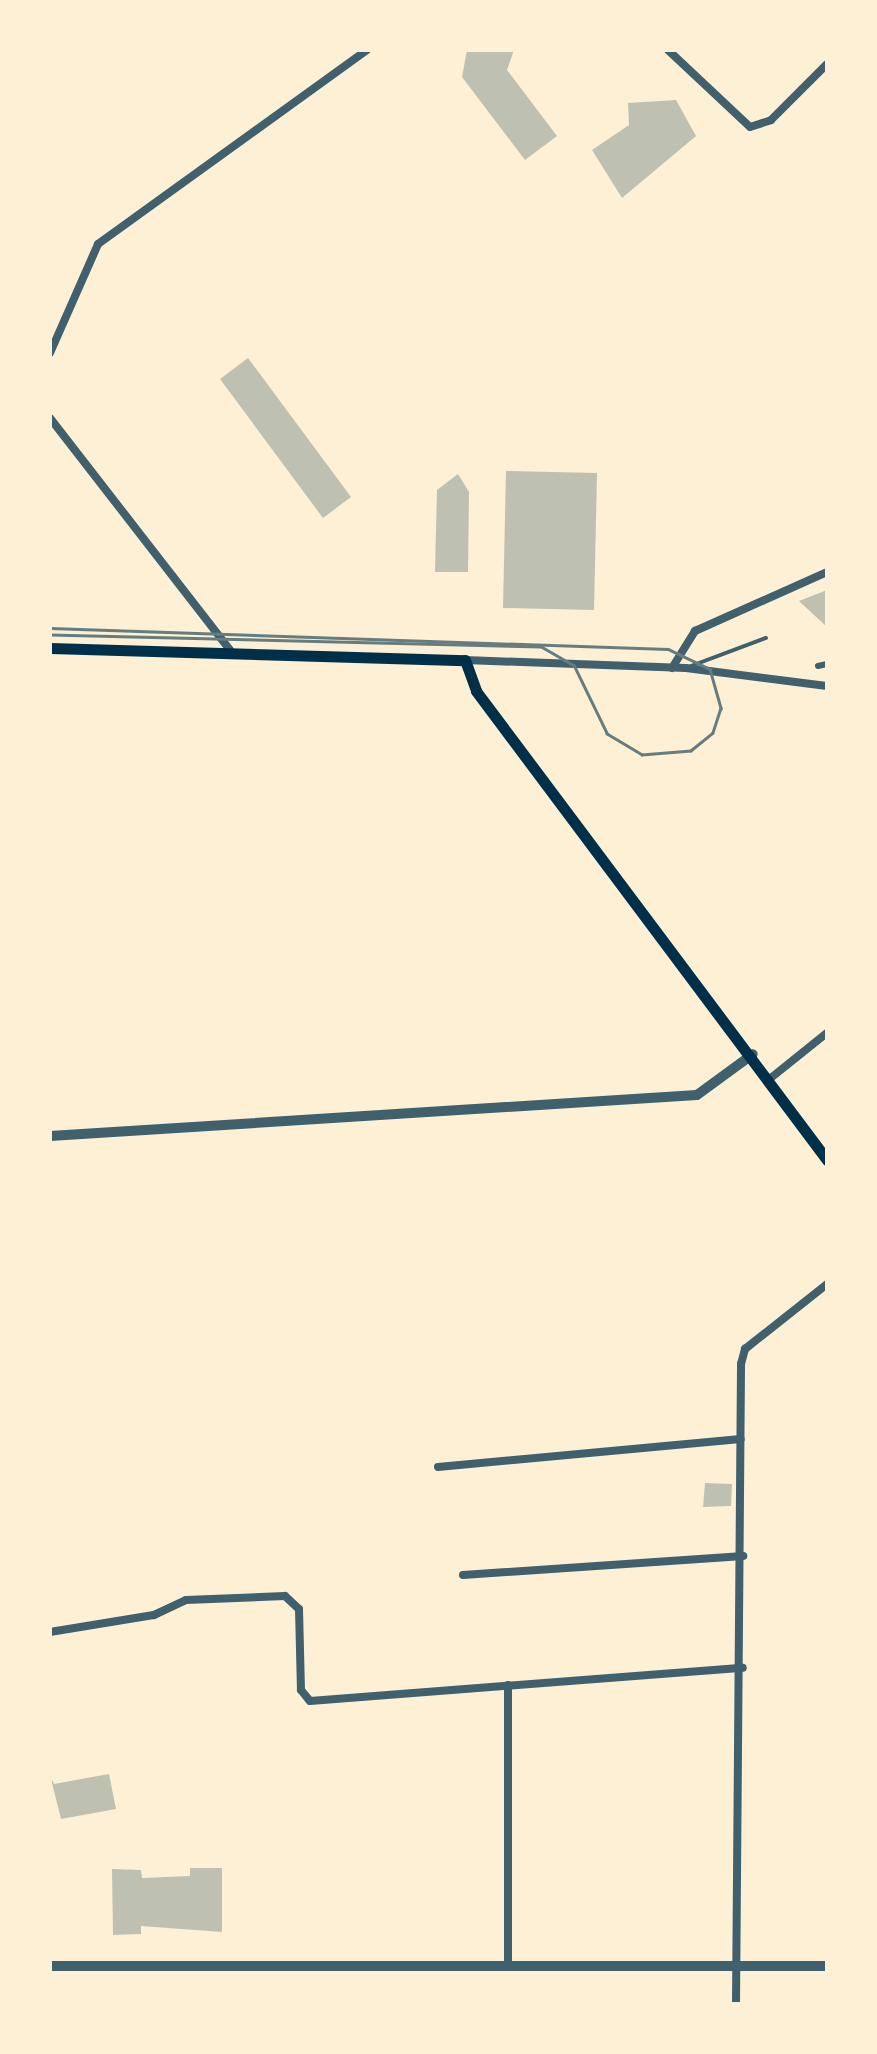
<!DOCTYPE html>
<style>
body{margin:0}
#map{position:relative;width:877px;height:2054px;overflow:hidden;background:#fdf0d5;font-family:Mulish,sans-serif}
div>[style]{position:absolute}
.building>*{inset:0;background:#bec0b2}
.service>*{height:4px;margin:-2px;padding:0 2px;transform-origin:2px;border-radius:2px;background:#3f606c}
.pedestrian>*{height:6px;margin:-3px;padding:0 3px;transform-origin:3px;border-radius:3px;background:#3f606c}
.minor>*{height:8px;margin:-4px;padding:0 4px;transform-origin:4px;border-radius:4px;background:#3f606c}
.tertiary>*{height:10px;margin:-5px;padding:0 5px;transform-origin:5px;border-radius:5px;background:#3f606c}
.secondary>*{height:11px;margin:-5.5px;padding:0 5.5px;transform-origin:5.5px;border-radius:5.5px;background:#003049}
.tram>*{height:2.5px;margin:-1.25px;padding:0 1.25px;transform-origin:1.25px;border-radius:1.25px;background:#657d81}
span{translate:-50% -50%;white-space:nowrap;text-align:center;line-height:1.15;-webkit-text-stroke:10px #fdf0d5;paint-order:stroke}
.frame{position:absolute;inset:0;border:52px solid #fdf0d5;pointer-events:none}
</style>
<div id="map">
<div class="building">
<div style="clip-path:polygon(467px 50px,514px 50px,507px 70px,557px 136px,525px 160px,462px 77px)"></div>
<div style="clip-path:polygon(676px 100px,696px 136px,622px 198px,592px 150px,629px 125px,628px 103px)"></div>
<div style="clip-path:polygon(248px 358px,351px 497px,323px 518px,220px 379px)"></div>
<div style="clip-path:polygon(506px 471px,597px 473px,594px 610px,503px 608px)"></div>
<div style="clip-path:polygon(458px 474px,469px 492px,468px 572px,435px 572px,437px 490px)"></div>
<div style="clip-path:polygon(827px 590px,827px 627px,799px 601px)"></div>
<div style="clip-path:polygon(705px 1483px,732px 1484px,731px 1506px,703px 1507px)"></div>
<div style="clip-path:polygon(109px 1774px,116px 1809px,61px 1819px,50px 1775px,54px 1784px)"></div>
<div style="clip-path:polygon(190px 1868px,222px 1868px,222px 1932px,141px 1926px,141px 1934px,113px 1935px,112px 1869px,141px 1870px,142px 1878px,190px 1876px)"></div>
</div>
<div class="service">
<div style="left:691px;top:666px;width:80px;rotate:-20.5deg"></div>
</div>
<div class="pedestrian">
<div style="left:818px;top:666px;width:9px;rotate:-13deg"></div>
</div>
<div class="minor">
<div style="left:668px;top:50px;width:112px;rotate:43.2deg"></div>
<div style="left:750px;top:127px;width:22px;rotate:-18deg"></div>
<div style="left:771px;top:120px;width:79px;rotate:-45deg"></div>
<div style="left:50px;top:353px;width:119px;rotate:-66.2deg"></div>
<div style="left:98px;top:244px;width:332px;rotate:-35.8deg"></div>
<div style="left:50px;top:418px;width:300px;rotate:52.2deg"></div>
<div style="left:465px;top:660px;width:221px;rotate:2.1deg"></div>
<div style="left:686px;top:668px;width:142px;rotate:7.3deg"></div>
<div style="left:672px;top:668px;width:44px;rotate:-58.1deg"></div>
<div style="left:695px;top:631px;width:145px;rotate:-24.1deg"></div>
<div style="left:772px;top:1077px;width:70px;rotate:-38.7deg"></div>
<div style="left:438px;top:1467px;width:304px;rotate:-5.3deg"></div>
<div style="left:463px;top:1575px;width:281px;rotate:-3.9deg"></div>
<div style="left:50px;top:1632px;width:105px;rotate:-9.3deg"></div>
<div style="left:154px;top:1615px;width:35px;rotate:-25deg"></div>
<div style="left:186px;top:1600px;width:99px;rotate:-2.3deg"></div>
<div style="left:285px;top:1596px;width:19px;rotate:43deg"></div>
<div style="left:299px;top:1609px;width:81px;rotate:88.6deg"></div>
<div style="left:301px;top:1690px;width:14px;rotate:51deg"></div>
<div style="left:310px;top:1701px;width:434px;rotate:-4.4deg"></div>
<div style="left:508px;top:1685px;width:282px;rotate:90deg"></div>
<div style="left:736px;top:2004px;width:640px;rotate:-89.55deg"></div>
<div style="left:741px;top:1364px;width:16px;rotate:-75deg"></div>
<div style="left:745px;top:1349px;width:105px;rotate:-38.4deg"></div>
</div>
<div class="tertiary">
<div style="left:50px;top:1136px;width:648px;rotate:-3.63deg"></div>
<div style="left:697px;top:1095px;width:69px;rotate:-36.2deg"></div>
<div style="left:50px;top:1966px;width:777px"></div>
</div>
<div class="secondary">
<div style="left:50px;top:648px;width:415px;rotate:1.7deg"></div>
<div style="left:465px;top:660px;width:33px;rotate:70deg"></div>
<div style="left:476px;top:691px;width:586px;rotate:53.19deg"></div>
</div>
<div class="tram">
<div style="left:50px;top:628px;width:618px;rotate:1.95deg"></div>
<div style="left:668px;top:649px;width:47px;rotate:25.5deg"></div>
<div style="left:710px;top:669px;width:41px;rotate:74.2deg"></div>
<div style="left:721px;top:708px;width:26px;rotate:108deg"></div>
<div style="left:713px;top:733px;width:28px;rotate:141deg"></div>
<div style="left:691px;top:751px;width:49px;rotate:175.3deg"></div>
<div style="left:642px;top:755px;width:41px;rotate:-149deg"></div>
<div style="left:607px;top:734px;width:76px;rotate:-115.9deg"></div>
<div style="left:574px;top:666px;width:38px;rotate:-150deg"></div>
<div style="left:541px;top:647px;width:491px;rotate:-178.6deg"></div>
</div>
<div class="frame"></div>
</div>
